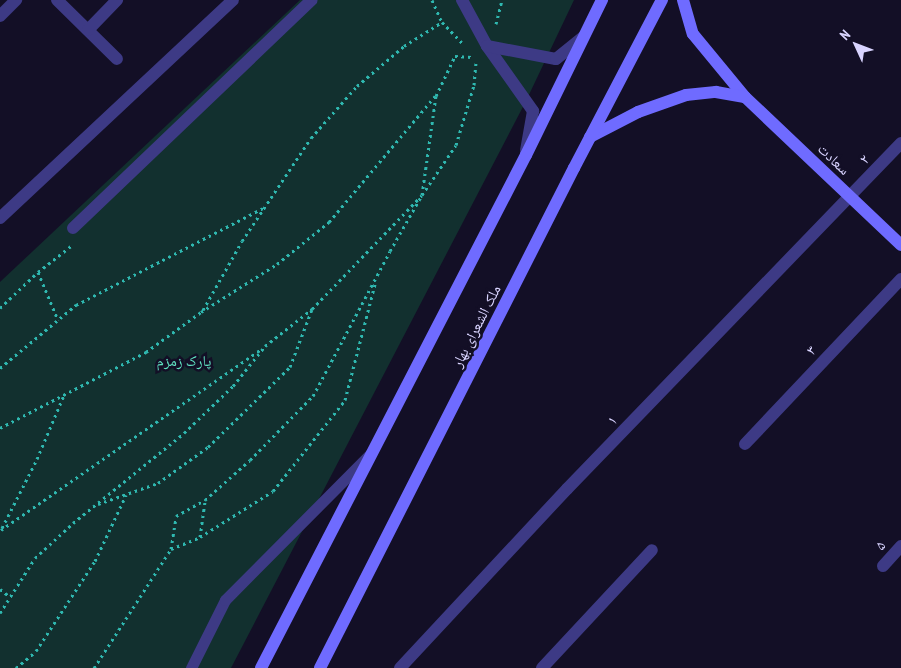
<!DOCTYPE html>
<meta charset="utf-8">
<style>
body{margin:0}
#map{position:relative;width:901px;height:668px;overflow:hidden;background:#130f26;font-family:"PT Sans Narrow","Noto Naskh Arabic",sans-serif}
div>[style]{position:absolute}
.green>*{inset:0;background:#12302f}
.path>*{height:3px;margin-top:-1.5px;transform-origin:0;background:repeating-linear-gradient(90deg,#2fb8b0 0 2.5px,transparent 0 6.5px)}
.lane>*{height:11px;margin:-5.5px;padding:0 5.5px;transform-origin:5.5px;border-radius:5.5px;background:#3d3a85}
.street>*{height:12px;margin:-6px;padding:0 6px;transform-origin:6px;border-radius:6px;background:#3d3a85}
.secondary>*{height:12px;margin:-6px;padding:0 6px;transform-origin:6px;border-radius:6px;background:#6f6bff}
span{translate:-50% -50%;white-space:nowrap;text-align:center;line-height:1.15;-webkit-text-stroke:5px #130f26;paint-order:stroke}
.street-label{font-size:15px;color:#d9d4ff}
.park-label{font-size:15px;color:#5fe0c0}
.north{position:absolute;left:831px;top:20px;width:50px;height:50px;-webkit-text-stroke:4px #130f26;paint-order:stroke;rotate:313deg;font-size:14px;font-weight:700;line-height:20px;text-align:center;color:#d9d4ff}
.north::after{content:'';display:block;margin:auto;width:18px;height:22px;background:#d9d4ff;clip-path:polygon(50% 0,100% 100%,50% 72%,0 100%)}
</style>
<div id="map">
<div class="green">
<div style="clip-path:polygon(300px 0,574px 0,526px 101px,231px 668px,0 668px,0 282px)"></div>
</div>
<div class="path">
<div style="left:432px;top:0;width:24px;rotate:66deg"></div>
<div style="left:442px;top:22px;width:29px;rotate:46deg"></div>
<div style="left:496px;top:24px;width:25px;rotate:-76deg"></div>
<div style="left:38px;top:272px;width:52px;rotate:67.4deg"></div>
<div style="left:0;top:308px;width:52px;rotate:-43.5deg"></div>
<div style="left:38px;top:272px;width:42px;rotate:-38.2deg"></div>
<div style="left:203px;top:310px;width:79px;rotate:-60.5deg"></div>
<div style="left:242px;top:241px;width:124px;rotate:-56.2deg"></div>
<div style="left:311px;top:138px;width:69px;rotate:-48.5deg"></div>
<div style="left:357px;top:86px;width:62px;rotate:-40.4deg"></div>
<div style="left:404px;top:46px;width:45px;rotate:-32.3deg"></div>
<div style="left:0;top:368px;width:99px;rotate:-39.7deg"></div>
<div style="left:76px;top:305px;width:213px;rotate:-27.4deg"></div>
<div style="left:0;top:428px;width:165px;rotate:-27.5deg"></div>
<div style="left:146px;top:352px;width:68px;rotate:-36deg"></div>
<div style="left:201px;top:312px;width:90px;rotate:-32.3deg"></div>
<div style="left:277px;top:264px;width:67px;rotate:-38.9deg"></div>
<div style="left:329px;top:222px;width:165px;rotate:-49.9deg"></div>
<div style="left:98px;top:504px;width:64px;rotate:-19.3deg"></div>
<div style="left:158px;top:483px;width:62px;rotate:-35.8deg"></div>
<div style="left:208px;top:447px;width:115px;rotate:-44.3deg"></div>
<div style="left:290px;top:367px;width:62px;rotate:-69.2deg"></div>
<div style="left:2px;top:528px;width:77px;rotate:-63.1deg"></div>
<div style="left:37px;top:459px;width:69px;rotate:-67.1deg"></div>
<div style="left:1px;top:530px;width:315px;rotate:-34.8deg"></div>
<div style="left:200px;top:537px;width:86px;rotate:-32.2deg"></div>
<div style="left:273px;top:491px;width:116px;rotate:-51.6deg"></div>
<div style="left:345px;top:400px;width:120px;rotate:-75.5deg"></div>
<div style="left:171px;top:549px;width:31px;rotate:-22deg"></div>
<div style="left:200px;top:537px;width:37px;rotate:-82deg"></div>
<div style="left:0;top:589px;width:11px;rotate:38deg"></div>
<div style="left:0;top:613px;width:65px;rotate:-57.5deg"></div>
<div style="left:35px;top:558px;width:52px;rotate:-42.6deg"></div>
<div style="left:73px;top:523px;width:143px;rotate:-39deg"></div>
<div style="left:184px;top:433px;width:68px;rotate:-43.8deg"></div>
<div style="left:233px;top:386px;width:51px;rotate:-51.3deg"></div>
<div style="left:265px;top:346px;width:60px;rotate:-38.2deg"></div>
<div style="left:312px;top:309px;width:158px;rotate:-46deg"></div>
<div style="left:422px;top:195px;width:100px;rotate:-82deg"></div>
<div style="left:436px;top:96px;width:44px;rotate:-64.6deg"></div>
<div style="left:455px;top:56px;width:17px;rotate:3deg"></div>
<div style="left:16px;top:668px;width:26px;rotate:-40deg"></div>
<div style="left:36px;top:651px;width:108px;rotate:-56.8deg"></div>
<div style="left:95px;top:561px;width:73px;rotate:-64.8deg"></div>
<div style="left:94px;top:668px;width:142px;rotate:-57.1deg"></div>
<div style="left:171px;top:549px;width:33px;rotate:-81deg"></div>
<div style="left:176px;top:516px;width:33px;rotate:-29deg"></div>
<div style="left:205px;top:500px;width:60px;rotate:-41.6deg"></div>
<div style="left:250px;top:460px;width:90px;rotate:-45.5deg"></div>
<div style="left:313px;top:396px;width:164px;rotate:-62deg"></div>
<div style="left:390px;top:251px;width:64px;rotate:-60.3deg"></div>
<div style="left:422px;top:195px;width:60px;rotate:-55.8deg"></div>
<div style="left:456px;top:145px;width:63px;rotate:-73.3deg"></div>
<div style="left:474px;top:85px;width:22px;rotate:-85deg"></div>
</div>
<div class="lane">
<div style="left:191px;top:668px;width:76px;rotate:-63.4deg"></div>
<div style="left:225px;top:600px;width:206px;rotate:-45.2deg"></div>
</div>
<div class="street">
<div style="left:57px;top:0;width:84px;rotate:44.5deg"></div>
<div style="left:462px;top:0;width:52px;rotate:61.5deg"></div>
<div style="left:487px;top:46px;width:80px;rotate:54.7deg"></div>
<div style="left:533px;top:111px;width:40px;rotate:100deg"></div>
<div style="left:0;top:16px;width:23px;rotate:-45deg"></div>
<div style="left:88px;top:30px;width:42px;rotate:-46deg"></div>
<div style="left:487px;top:46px;width:70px;rotate:10.7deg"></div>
<div style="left:556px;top:59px;width:35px;rotate:-39deg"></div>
<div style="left:0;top:218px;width:319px;rotate:-43.1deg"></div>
<div style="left:73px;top:228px;width:330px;rotate:-43.7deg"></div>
<div style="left:745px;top:444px;width:227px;rotate:-46.6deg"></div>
<div style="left:883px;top:566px;width:27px;rotate:-48deg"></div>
<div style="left:400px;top:668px;width:245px;rotate:-47deg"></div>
<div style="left:567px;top:489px;width:481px;rotate:-46deg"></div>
<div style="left:542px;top:668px;width:161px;rotate:-47deg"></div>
</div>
<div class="secondary">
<div style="left:683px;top:0;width:35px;rotate:74deg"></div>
<div style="left:693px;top:34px;width:82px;rotate:50.5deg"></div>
<div style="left:745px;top:97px;width:215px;rotate:43.5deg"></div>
<div style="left:590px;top:137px;width:54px;rotate:-27.5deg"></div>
<div style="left:638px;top:112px;width:51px;rotate:-19.5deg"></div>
<div style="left:686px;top:95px;width:30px;rotate:-6deg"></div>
<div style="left:716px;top:92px;width:29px;rotate:10deg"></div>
<div style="left:261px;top:668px;width:577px;rotate:-62.68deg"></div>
<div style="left:526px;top:155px;width:173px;rotate:-63.9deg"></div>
<div style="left:320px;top:668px;width:561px;rotate:-63.07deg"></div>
<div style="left:574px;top:168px;width:190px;rotate:-62.4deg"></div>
</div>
<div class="street-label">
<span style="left:834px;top:159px;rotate:44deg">سعادت</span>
<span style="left:864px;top:159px;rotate:-47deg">۲</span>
<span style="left:476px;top:326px;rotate:-63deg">ملک الشعرای بهار</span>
<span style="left:811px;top:350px;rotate:-46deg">۳</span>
<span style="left:612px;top:420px;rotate:-46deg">۱</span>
<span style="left:880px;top:545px;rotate:-47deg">۵</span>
</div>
<div class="park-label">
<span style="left:184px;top:361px">پارک زمزم</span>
</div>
<div class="north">N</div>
</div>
